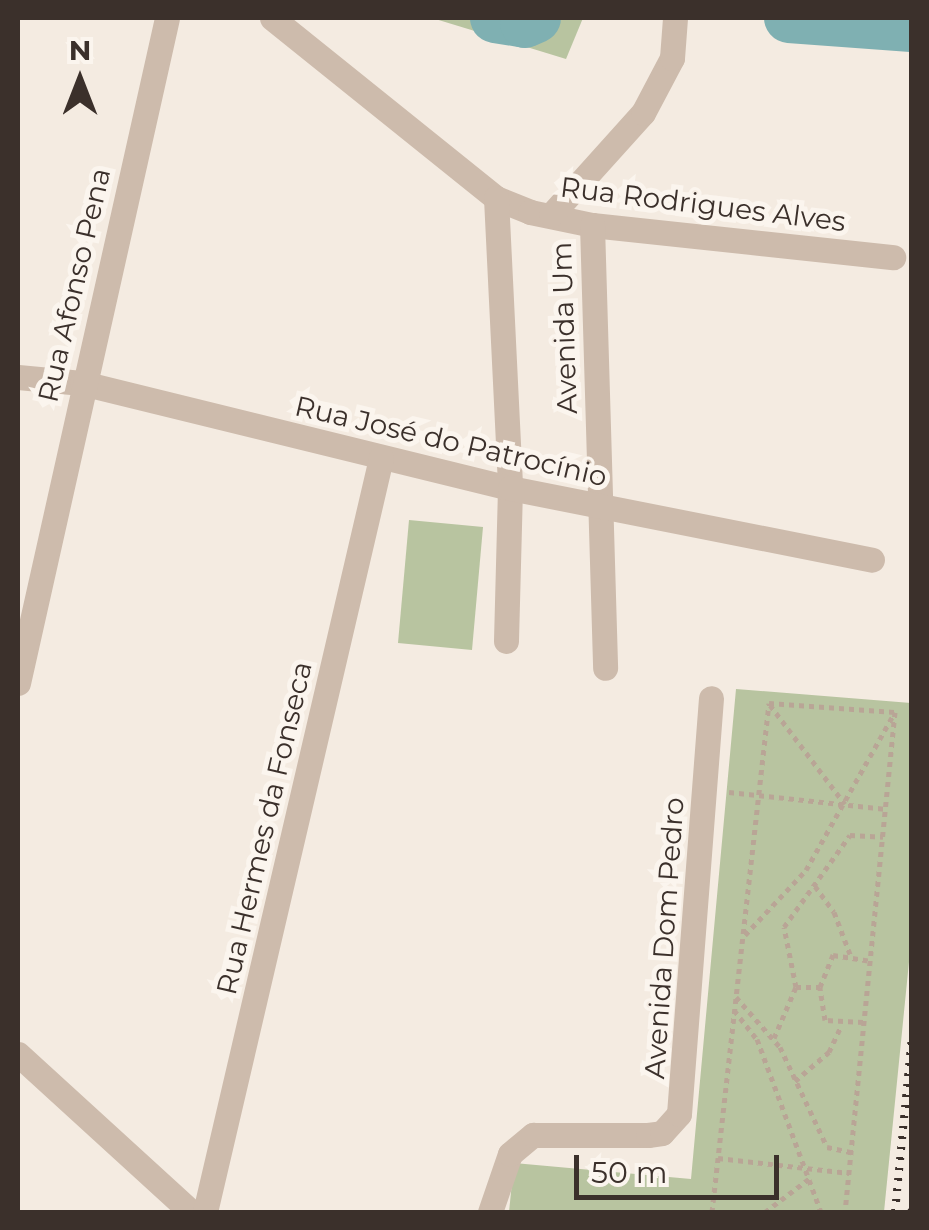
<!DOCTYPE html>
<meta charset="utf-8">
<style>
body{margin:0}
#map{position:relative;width:929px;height:1230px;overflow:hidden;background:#f4ebe1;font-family:Montserrat,sans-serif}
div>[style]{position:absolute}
.green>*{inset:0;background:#b8c4a0}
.river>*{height:50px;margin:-25px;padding:0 25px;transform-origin:25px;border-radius:25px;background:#7fb0b2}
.path>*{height:5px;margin-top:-2.5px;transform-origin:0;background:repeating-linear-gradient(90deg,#b9a596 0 5px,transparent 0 10px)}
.minor>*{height:25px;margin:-12.5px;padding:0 12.5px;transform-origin:12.5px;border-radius:12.5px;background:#cdbbac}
.rail>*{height:8px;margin-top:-4px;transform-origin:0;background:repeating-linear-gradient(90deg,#3b302b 0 2.5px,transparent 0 10.5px)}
span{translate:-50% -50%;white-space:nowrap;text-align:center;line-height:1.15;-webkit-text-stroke:10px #fbf5ee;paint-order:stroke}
.street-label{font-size:28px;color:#3b302b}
.frame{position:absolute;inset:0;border:20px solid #3b302b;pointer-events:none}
.north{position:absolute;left:30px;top:30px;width:100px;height:100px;-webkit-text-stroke:8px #fbf5ee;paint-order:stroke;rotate:0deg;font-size:28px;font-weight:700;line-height:40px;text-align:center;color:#3b302b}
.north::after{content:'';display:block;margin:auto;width:35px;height:45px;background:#3b302b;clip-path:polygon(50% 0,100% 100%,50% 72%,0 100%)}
.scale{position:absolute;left:574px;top:1155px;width:205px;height:45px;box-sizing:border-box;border:5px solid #3b302b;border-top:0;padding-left:12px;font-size:30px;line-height:35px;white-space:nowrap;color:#3b302b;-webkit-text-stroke:8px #fbf5ee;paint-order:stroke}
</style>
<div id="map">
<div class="green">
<div style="clip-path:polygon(432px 18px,583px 18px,566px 59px)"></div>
<div style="clip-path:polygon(409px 520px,483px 527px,472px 650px,398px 643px)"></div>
<div style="clip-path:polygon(736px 689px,911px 703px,911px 942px,884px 1212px,509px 1212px,514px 1163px,691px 1179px)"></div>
</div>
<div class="river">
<div style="left:495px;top:18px;width:30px;rotate:9deg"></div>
<div style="left:525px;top:23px;width:12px;rotate:-24deg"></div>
<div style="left:789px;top:18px;width:123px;rotate:4.2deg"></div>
</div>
<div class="path">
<div style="left:770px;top:705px;width:124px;rotate:52.9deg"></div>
<div style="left:729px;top:792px;width:158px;rotate:6.2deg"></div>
<div style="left:815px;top:886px;width:32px;rotate:54deg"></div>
<div style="left:834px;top:912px;width:45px;rotate:69.1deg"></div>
<div style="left:745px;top:935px;width:89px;rotate:-46.8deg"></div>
<div style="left:806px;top:870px;width:179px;rotate:-60.6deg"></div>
<div style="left:796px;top:987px;width:24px"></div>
<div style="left:736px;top:997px;width:67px;rotate:48.7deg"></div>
<div style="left:780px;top:1047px;width:110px;rotate:64.8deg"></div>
<div style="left:827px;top:1147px;width:25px;rotate:12deg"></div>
<div style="left:734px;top:1010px;width:37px;rotate:52deg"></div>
<div style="left:757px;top:1039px;width:184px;rotate:69.7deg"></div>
<div style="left:863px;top:1022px;width:38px;rotate:-177deg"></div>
<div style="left:825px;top:1020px;width:33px;rotate:-99deg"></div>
<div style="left:820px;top:987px;width:35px;rotate:-68deg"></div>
<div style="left:833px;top:955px;width:37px;rotate:9deg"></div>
<div style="left:774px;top:1038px;width:56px;rotate:-66.7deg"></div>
<div style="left:796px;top:987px;width:61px;rotate:-101.3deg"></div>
<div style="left:784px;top:927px;width:113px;rotate:-54.3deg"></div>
<div style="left:850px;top:835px;width:33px;rotate:3deg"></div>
<div style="left:795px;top:1081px;width:45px;rotate:-40.5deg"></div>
<div style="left:829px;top:1052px;width:29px;rotate:-65deg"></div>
<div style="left:718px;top:1158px;width:132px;rotate:6.5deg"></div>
<div style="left:712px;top:1212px;width:512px;rotate:-83.61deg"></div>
<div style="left:769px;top:703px;width:126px;rotate:4.1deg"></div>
<div style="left:895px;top:712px;width:502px;rotate:95.71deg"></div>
<div style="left:765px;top:1212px;width:56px;rotate:-37.1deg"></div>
</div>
<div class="minor">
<div style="left:272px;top:18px;width:287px;rotate:38.8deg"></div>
<div style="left:496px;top:198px;width:37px;rotate:22deg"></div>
<div style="left:530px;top:212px;width:63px;rotate:11.8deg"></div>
<div style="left:592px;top:225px;width:303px;rotate:6.1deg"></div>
<div style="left:496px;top:198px;width:290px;rotate:87.2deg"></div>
<div style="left:510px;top:488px;width:153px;rotate:91.5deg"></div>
<div style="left:551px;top:215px;width:137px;rotate:-48deg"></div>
<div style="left:643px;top:113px;width:62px;rotate:-62.2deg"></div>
<div style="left:672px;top:58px;width:40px;rotate:-85.7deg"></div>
<div style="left:592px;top:225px;width:443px;rotate:88.3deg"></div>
<div style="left:18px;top:377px;width:64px;rotate:5.4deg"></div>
<div style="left:82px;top:383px;width:441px;rotate:13.8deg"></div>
<div style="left:510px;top:488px;width:369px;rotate:11.2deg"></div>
<div style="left:18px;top:683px;width:681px;rotate:-77.37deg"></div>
<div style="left:18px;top:1054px;width:234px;rotate:42.4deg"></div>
<div style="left:205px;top:1212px;width:774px;rotate:-76.86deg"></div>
<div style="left:490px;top:1212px;width:61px;rotate:-71deg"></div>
<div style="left:510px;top:1154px;width:30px;rotate:-40deg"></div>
<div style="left:533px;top:1135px;width:115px"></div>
<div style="left:648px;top:1135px;width:14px;rotate:-8deg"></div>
<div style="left:662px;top:1133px;width:25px;rotate:-48deg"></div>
<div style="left:679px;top:1114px;width:417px;rotate:-85.6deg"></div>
</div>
<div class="rail">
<div style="left:895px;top:1212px;width:177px;rotate:-84.5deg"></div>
<div style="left:911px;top:1212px;width:2px;rotate:-63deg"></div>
</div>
<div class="street-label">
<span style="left:703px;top:204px;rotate:7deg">Rua Rodrigues Alves</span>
<span style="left:74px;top:285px;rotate:-77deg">Rua Afonso Pena</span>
<span style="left:564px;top:328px;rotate:-92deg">Avenida Um</span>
<span style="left:451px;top:441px;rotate:13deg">Rua José do Patrocínio</span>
<span style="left:264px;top:828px;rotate:-77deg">Rua Hermes da Fonseca</span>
<span style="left:664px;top:938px;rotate:-86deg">Avenida Dom Pedro</span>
</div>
<div class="frame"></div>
<div class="north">N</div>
<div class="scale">50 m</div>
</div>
